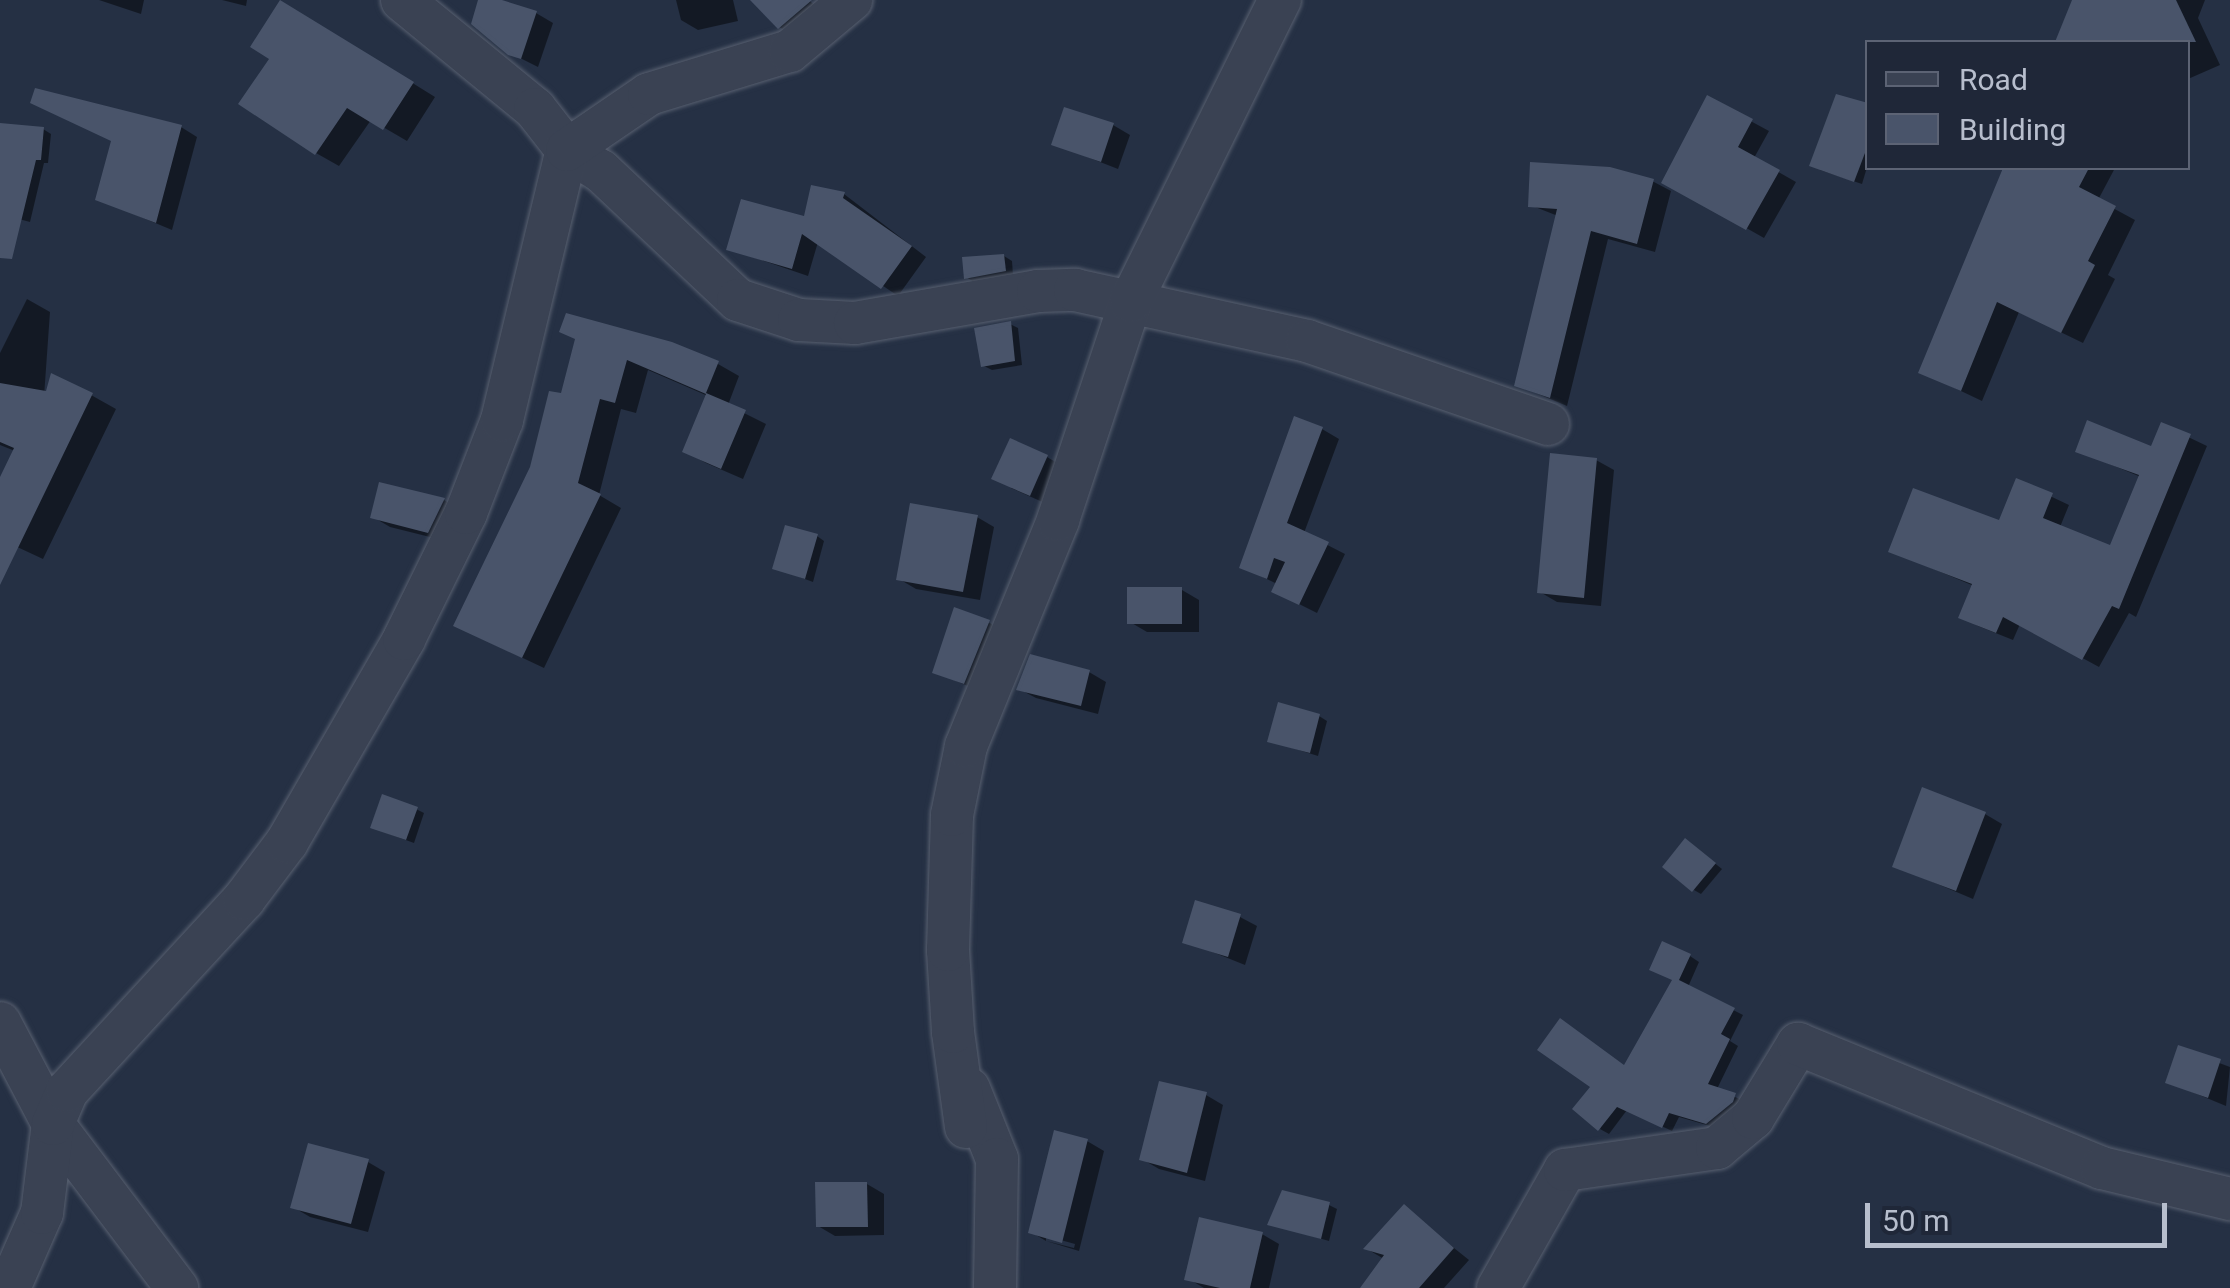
<!DOCTYPE html>
<style>
body{margin:0}
#map{position:relative;width:2230px;height:1288px;overflow:hidden;background:#253044;font-family:Roboto,sans-serif}
div>[style]{position:absolute}
.shadow>*{inset:0;background:#0007}
.building>*{inset:0;background:#49546a}
.roads{filter:drop-shadow(0 0 2px #586070) drop-shadow(0 0 2px #586070)}
.minor>*{height:42px;margin:-21px;padding:0 21px;transform-origin:21px;border-radius:21px;background:#3a4253}
span{translate:-50% -50%;white-space:nowrap;text-align:center;line-height:1.15;-webkit-text-stroke:10px #1f2738;paint-order:stroke}
.legend{position:absolute;left:1865px;top:40px;width:325px;height:130px;box-sizing:border-box;background:#1f2738;border:2px solid #5c6374;margin:0;padding:12px 18px;list-style:none;font-size:30px;color:#b7becd}
.legend li{display:flex;align-items:center;gap:20px;height:50px}
.legend b{width:50px;border:2px solid #5c6374}
.scale{position:absolute;left:1865px;top:1203px;width:302px;height:45px;box-sizing:border-box;border:5px solid #b7becd;border-top:0;padding-left:12px;font-size:30px;line-height:35px;white-space:nowrap;color:#b7becd;-webkit-text-stroke:8px #1f2738;paint-order:stroke}
</style>
<div id="map">
<div class="shadow">
<div style="clip-path:polygon(99px 0,144px 0,141px 14px)"></div>
<div style="clip-path:polygon(222px 0,247px 0,246px 6px)"></div>
<div style="clip-path:polygon(481px 0,536px 13px,553px 23px,538px 67px,510px 53px)"></div>
<div style="clip-path:polygon(676px 0,733px 0,738px 21px,698px 30px,681px 20px)"></div>
<div style="clip-path:polygon(774px 0,809px 0,816px 7px,787px 31px,779px 27px)"></div>
<div style="clip-path:polygon(2075px 0,2205px 0,2198px 18px,2220px 65px,2188px 79px,2188px 42px,2150px 42px,2139px 19px,2129px 42px,2057px 42px)"></div>
<div style="clip-path:polygon(282px 2px,435px 97px,407px 141px,371px 120px,339px 166px,316px 153px,273px 58px)"></div>
<div style="clip-path:polygon(1708px 98px,1769px 131px,1754px 158px,1796px 182px,1764px 238px,1665px 182px)"></div>
<div style="clip-path:polygon(1868px 106px,1868px 164px,1862px 184px,1820px 170px)"></div>
<div style="clip-path:polygon(1113px 125px,1130px 135px,1118px 169px,1054px 144px)"></div>
<div style="clip-path:polygon(181px 127px,197px 137px,172px 230px,98px 199px,113px 141px)"></div>
<div style="clip-path:polygon(43px 129px,51px 134px,48px 163px,44px 163px,30px 222px,0 214px,0 137px)"></div>
<div style="clip-path:polygon(2006px 168px,2115px 168px,2098px 200px,2135px 220px,2108px 275px,2115px 279px,2083px 343px,2019px 312px,1982px 401px,1921px 372px)"></div>
<div style="clip-path:polygon(1609px 170px,1654px 182px,1671px 191px,1655px 252px,1608px 239px,1567px 406px,1517px 385px,1558px 216px,1530px 205px)"></div>
<div style="clip-path:polygon(844px 194px,926px 257px,898px 296px,818px 242px,808px 276px,729px 249px,806px 219px)"></div>
<div style="clip-path:polygon(1004px 256px,1012px 261px,1013px 275px,974px 282px,966px 277px)"></div>
<div style="clip-path:polygon(27px 299px,50px 312px,44px 397px,91px 395px,116px 409px,43px 559px,0 539px,0 483px,15px 451px,0 445px,0 353px)"></div>
<div style="clip-path:polygon(1010px 324px,1018px 328px,1022px 365px,992px 370px,984px 366px)"></div>
<div style="clip-path:polygon(578px 340px,672px 345px,718px 364px,739px 376px,728px 405px,766px 424px,743px 479px,706px 463px,685px 451px,708px 396px,648px 370px,636px 413px,621px 409px,599px 495px,621px 508px,544px 668px,478px 637px,532px 467px,562px 396px)"></div>
<div style="clip-path:polygon(2163px 425px,2207px 446px,2136px 617px,2129px 613px,2099px 667px,2020px 624px,2013px 640px,1978px 626px,1962px 617px,1974px 586px,1891px 551px,2000px 523px,2018px 481px,2069px 505px,2060px 527px,2111px 549px,2141px 477px,2078px 451px,2153px 449px)"></div>
<div style="clip-path:polygon(1322px 429px,1339px 439px,1304px 533px,1345px 554px,1317px 613px,1291px 600px,1277px 584px,1242px 567px)"></div>
<div style="clip-path:polygon(1047px 457px,1064px 467px,1047px 504px,1011px 488px)"></div>
<div style="clip-path:polygon(1596px 460px,1614px 470px,1601px 606px,1557px 602px,1540px 592px)"></div>
<div style="clip-path:polygon(381px 485px,444px 500px,461px 510px,446px 541px,390px 527px,373px 517px)"></div>
<div style="clip-path:polygon(977px 517px,994px 527px,980px 600px,916px 589px,899px 579px)"></div>
<div style="clip-path:polygon(817px 536px,824px 541px,813px 582px,775px 568px)"></div>
<div style="clip-path:polygon(1182px 590px,1199px 600px,1199px 632px,1147px 632px,1130px 622px)"></div>
<div style="clip-path:polygon(988px 622px,1005px 632px,982px 692px,935px 672px)"></div>
<div style="clip-path:polygon(1089px 672px,1106px 682px,1098px 714px,1036px 698px,1019px 689px)"></div>
<div style="clip-path:polygon(1319px 716px,1327px 721px,1318px 756px,1270px 741px)"></div>
<div style="clip-path:polygon(416px 809px,424px 813px,414px 843px,381px 831px)"></div>
<div style="clip-path:polygon(1985px 814px,2002px 824px,1973px 899px,1895px 866px)"></div>
<div style="clip-path:polygon(1693px 846px,1722px 869px,1701px 894px,1694px 890px)"></div>
<div style="clip-path:polygon(1240px 917px,1257px 926px,1245px 965px,1185px 941px)"></div>
<div style="clip-path:polygon(1690px 956px,1699px 962px,1688px 987px,1743px 1015px,1730px 1041px,1738px 1046px,1717px 1089px,1744px 1101px,1717px 1128px,1679px 1117px,1672px 1131px,1627px 1110px,1609px 1134px,1600px 1129px,1626px 1067px)"></div>
<div style="clip-path:polygon(2179px 1048px,2230px 1067px,2226px 1106px,2168px 1082px)"></div>
<div style="clip-path:polygon(1161px 1084px,1206px 1095px,1223px 1105px,1205px 1181px,1159px 1169px,1142px 1159px)"></div>
<div style="clip-path:polygon(1087px 1141px,1104px 1151px,1079px 1251px,1046px 1241px,1074px 1248px,1075px 1244px,1046px 1236px,1046px 1241px,1031px 1232px)"></div>
<div style="clip-path:polygon(368px 1162px,385px 1172px,368px 1232px,310px 1217px,293px 1207px)"></div>
<div style="clip-path:polygon(867px 1184px,884px 1194px,884px 1235px,835px 1236px,818px 1226px)"></div>
<div style="clip-path:polygon(1329px 1205px,1337px 1209px,1329px 1241px,1270px 1224px)"></div>
<div style="clip-path:polygon(1404px 1208px,1469px 1260px,1444px 1288px,1363px 1288px,1384px 1259px,1367px 1249px)"></div>
<div style="clip-path:polygon(1262px 1234px,1279px 1244px,1269px 1288px,1204px 1288px,1187px 1278px)"></div>
</div>
<div class="building">
<div style="clip-path:polygon(280px 0,414px 82px,383px 130px,347px 108px,315px 155px,238px 104px,269px 59px,250px 47px)"></div>
<div style="clip-path:polygon(478px 0,502px 0,537px 11px,521px 59px,508px 55px,471px 24px)"></div>
<div style="clip-path:polygon(750px 0,812px 0,778px 29px)"></div>
<div style="clip-path:polygon(2072px 0,2176px 0,2196px 42px,2055px 42px)"></div>
<div style="clip-path:polygon(35px 88px,182px 125px,156px 223px,95px 200px,111px 141px,30px 103px)"></div>
<div style="clip-path:polygon(1836px 94px,1868px 103px,1868px 145px,1854px 182px,1809px 166px)"></div>
<div style="clip-path:polygon(1707px 95px,1753px 119px,1738px 147px,1780px 170px,1746px 230px,1661px 183px)"></div>
<div style="clip-path:polygon(1064px 107px,1114px 123px,1101px 162px,1051px 145px)"></div>
<div style="clip-path:polygon(0 123px,44px 127px,41px 160px,36px 160px,12px 259px,0 258px)"></div>
<div style="clip-path:polygon(1530px 162px,1610px 167px,1654px 179px,1637px 244px,1591px 231px,1550px 398px,1514px 386px,1557px 209px,1528px 207px)"></div>
<div style="clip-path:polygon(2003px 168px,2089px 168px,2079px 187px,2116px 206px,2088px 261px,2095px 265px,2061px 333px,1997px 302px,1961px 391px,1918px 373px)"></div>
<div style="clip-path:polygon(811px 185px,845px 192px,843px 198px,912px 246px,881px 289px,802px 234px,792px 269px,726px 250px,741px 199px,804px 216px)"></div>
<div style="clip-path:polygon(1004px 254px,1006px 271px,964px 279px,962px 257px)"></div>
<div style="clip-path:polygon(566px 313px,672px 342px,719px 361px,706px 393px,746px 410px,721px 469px,682px 452px,706px 394px,627px 360px,615px 403px,600px 399px,578px 483px,601px 494px,522px 658px,453px 626px,530px 467px,549px 391px,561px 393px,575px 339px,559px 332px)"></div>
<div style="clip-path:polygon(1011px 321px,1015px 361px,981px 367px,974px 328px)"></div>
<div style="clip-path:polygon(51px 373px,93px 393px,0 585px,0 477px,14px 448px,0 442px,0 383px,46px 391px)"></div>
<div style="clip-path:polygon(1294px 416px,1323px 427px,1287px 523px,1329px 542px,1299px 605px,1271px 592px,1285px 562px,1274px 558px,1267px 579px,1239px 568px)"></div>
<div style="clip-path:polygon(2087px 420px,2151px 446px,2161px 422px,2191px 434px,2119px 609px,2112px 606px,2082px 660px,2003px 617px,1996px 633px,1958px 618px,1972px 584px,1888px 552px,1913px 488px,1999px 520px,2016px 478px,2053px 493px,2043px 518px,2110px 545px,2139px 475px,2075px 452px)"></div>
<div style="clip-path:polygon(1010px 438px,1048px 455px,1030px 496px,991px 479px)"></div>
<div style="clip-path:polygon(1550px 453px,1597px 458px,1584px 598px,1537px 593px)"></div>
<div style="clip-path:polygon(379px 482px,445px 498px,428px 533px,370px 518px)"></div>
<div style="clip-path:polygon(910px 503px,978px 515px,963px 592px,896px 580px)"></div>
<div style="clip-path:polygon(785px 525px,818px 534px,805px 579px,772px 569px)"></div>
<div style="clip-path:polygon(1127px 587px,1182px 587px,1182px 624px,1127px 624px)"></div>
<div style="clip-path:polygon(954px 607px,990px 620px,964px 684px,932px 673px)"></div>
<div style="clip-path:polygon(1030px 654px,1090px 670px,1081px 706px,1016px 690px)"></div>
<div style="clip-path:polygon(1278px 702px,1320px 714px,1310px 753px,1267px 742px)"></div>
<div style="clip-path:polygon(1922px 787px,1986px 812px,1956px 891px,1892px 867px)"></div>
<div style="clip-path:polygon(382px 794px,418px 807px,406px 840px,370px 828px)"></div>
<div style="clip-path:polygon(1685px 838px,1716px 863px,1692px 892px,1662px 867px)"></div>
<div style="clip-path:polygon(1195px 900px,1241px 914px,1228px 957px,1182px 943px)"></div>
<div style="clip-path:polygon(1662px 941px,1691px 954px,1679px 980px,1735px 1008px,1721px 1034px,1730px 1039px,1708px 1084px,1736px 1093px,1733px 1102px,1706px 1124px,1669px 1113px,1662px 1128px,1617px 1107px,1598px 1131px,1572px 1109px,1590px 1087px,1537px 1050px,1560px 1018px,1624px 1065px,1672px 980px,1649px 970px)"></div>
<div style="clip-path:polygon(2178px 1045px,2221px 1059px,2208px 1098px,2165px 1083px)"></div>
<div style="clip-path:polygon(1159px 1081px,1207px 1092px,1187px 1173px,1139px 1160px)"></div>
<div style="clip-path:polygon(1054px 1130px,1088px 1139px,1062px 1243px,1028px 1233px)"></div>
<div style="clip-path:polygon(308px 1143px,369px 1159px,351px 1224px,290px 1208px)"></div>
<div style="clip-path:polygon(815px 1182px,867px 1182px,868px 1227px,816px 1227px)"></div>
<div style="clip-path:polygon(1282px 1190px,1330px 1202px,1321px 1239px,1267px 1225px)"></div>
<div style="clip-path:polygon(1404px 1204px,1454px 1248px,1419px 1288px,1360px 1288px,1384px 1255px,1363px 1249px)"></div>
<div style="clip-path:polygon(1199px 1217px,1263px 1232px,1250px 1288px,1220px 1288px,1184px 1280px)"></div>
</div>
<div class="roads">
<div class="minor">
<div style="left:402px;top:0;width:172px;rotate:39.3deg"></div>
<div style="left:535px;top:109px;width:52px;rotate:52deg"></div>
<div style="left:567px;top:150px;width:40px;rotate:32deg"></div>
<div style="left:601px;top:171px;width:188px;rotate:43.3deg"></div>
<div style="left:738px;top:300px;width:64px;rotate:18.2deg"></div>
<div style="left:799px;top:320px;width:56px;rotate:3.1deg"></div>
<div style="left:855px;top:323px;width:186px;rotate:-9.9deg"></div>
<div style="left:1038px;top:291px;width:37px;rotate:-2deg"></div>
<div style="left:1075px;top:290px;width:238px;rotate:12.4deg"></div>
<div style="left:1307px;top:341px;width:255px;rotate:19deg"></div>
<div style="left:0;top:1023px;width:114px;rotate:62.3deg"></div>
<div style="left:53px;top:1124px;width:206px;rotate:52.9deg"></div>
<div style="left:969px;top:1089px;width:75px;rotate:68.2deg"></div>
<div style="left:997px;top:1159px;width:129px;rotate:90.9deg"></div>
<div style="left:966px;top:1127px;width:96px;rotate:-97.8deg"></div>
<div style="left:953px;top:1032px;width:82px;rotate:-93.5deg"></div>
<div style="left:948px;top:950px;width:135px;rotate:-88.3deg"></div>
<div style="left:952px;top:815px;width:70px;rotate:-78.5deg"></div>
<div style="left:966px;top:746px;width:244px;rotate:-67.8deg"></div>
<div style="left:1058px;top:520px;width:231px;rotate:-71.6deg"></div>
<div style="left:1131px;top:301px;width:336px;rotate:-63.7deg"></div>
<div style="left:9px;top:1288px;width:82px;rotate:-66.3deg"></div>
<div style="left:42px;top:1213px;width:90px;rotate:-83deg"></div>
<div style="left:53px;top:1124px;width:36px;rotate:-67deg"></div>
<div style="left:67px;top:1091px;width:261px;rotate:-47.3deg"></div>
<div style="left:244px;top:899px;width:71px;rotate:-53deg"></div>
<div style="left:287px;top:842px;width:234px;rotate:-60deg"></div>
<div style="left:404px;top:639px;width:140px;rotate:-63.8deg"></div>
<div style="left:466px;top:513px;width:100px;rotate:-68.8deg"></div>
<div style="left:502px;top:420px;width:278px;rotate:-76.5deg"></div>
<div style="left:567px;top:150px;width:99px;rotate:-34.3deg"></div>
<div style="left:649px;top:94px;width:147px;rotate:-17deg"></div>
<div style="left:790px;top:51px;width:80px;rotate:-39.9deg"></div>
<div style="left:1498px;top:1288px;width:136px;rotate:-60.4deg"></div>
<div style="left:1565px;top:1170px;width:154px;rotate:-8.2deg"></div>
<div style="left:1717px;top:1148px;width:47px;rotate:-39.8deg"></div>
<div style="left:1753px;top:1118px;width:87px;rotate:-58.7deg"></div>
<div style="left:1798px;top:1044px;width:328px;rotate:22.2deg"></div>
<div style="left:2102px;top:1168px;width:132px;rotate:13.6deg"></div>
</div>
</div>
<ul class="legend">
<li><b style="height:12px;background:#3a4253"></b>Road</li>
<li><b style="height:28px;background:#49546a"></b>Building</li>
</ul>
<div class="scale">50 m</div>
</div>
